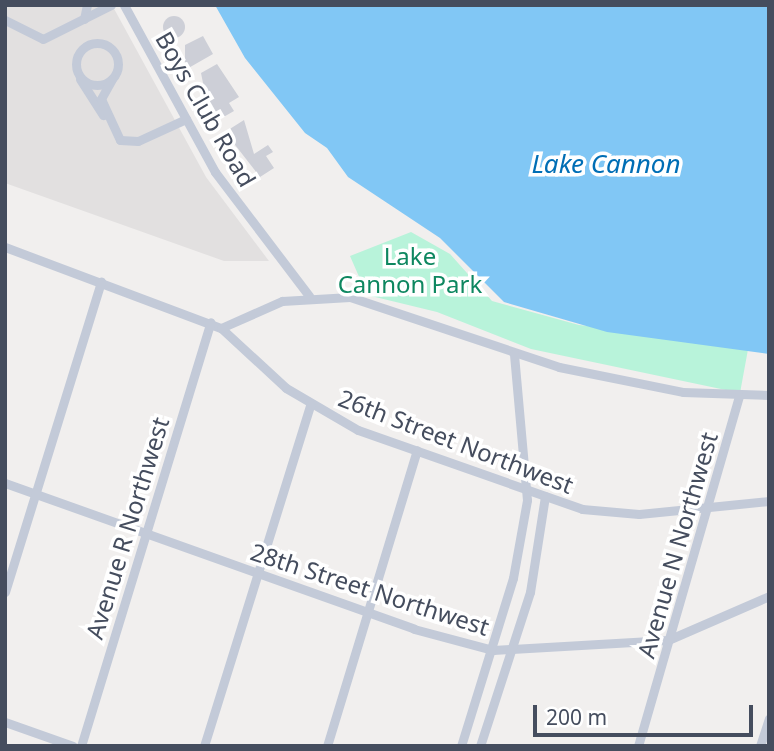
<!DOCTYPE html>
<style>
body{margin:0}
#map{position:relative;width:774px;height:751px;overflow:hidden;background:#f1efee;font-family:"Noto Sans",sans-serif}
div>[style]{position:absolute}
.education>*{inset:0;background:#e2e0e0}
.green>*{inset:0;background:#b8f3da}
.water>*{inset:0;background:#81c7f5}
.building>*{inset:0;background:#cdcfd7}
.round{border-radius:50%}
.minor>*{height:9px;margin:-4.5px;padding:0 4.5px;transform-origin:4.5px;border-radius:4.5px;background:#c3cad8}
.minor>.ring{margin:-4.5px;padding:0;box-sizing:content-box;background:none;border:9px solid #c3cad8;border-radius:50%}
span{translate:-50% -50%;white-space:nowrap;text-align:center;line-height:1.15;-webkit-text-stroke:7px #fff;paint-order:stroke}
.street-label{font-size:24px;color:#454d5e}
.park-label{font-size:24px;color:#0e8760}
.water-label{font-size:26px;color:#006eb5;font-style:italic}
.frame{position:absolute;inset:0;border:7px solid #454d5e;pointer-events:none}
.scale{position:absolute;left:533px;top:705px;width:220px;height:32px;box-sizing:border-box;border:4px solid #454d5e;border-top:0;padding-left:9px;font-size:21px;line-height:24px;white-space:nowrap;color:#454d5e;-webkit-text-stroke:5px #fff;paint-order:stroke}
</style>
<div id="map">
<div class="education">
<div style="clip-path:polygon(5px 5px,112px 5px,206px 177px,269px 261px,224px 261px,5px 183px)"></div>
</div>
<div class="green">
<div style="clip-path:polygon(411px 232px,450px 254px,492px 301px,579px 325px,749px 344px,740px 393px,531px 349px,437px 312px,367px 295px,350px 256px)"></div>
</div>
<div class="water">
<div style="clip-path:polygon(215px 5px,769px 5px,769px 354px,607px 332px,504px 302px,440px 238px,348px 177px,327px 148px,305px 133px,245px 58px)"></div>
</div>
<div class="building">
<div class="round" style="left:163px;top:16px;width:22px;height:22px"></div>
<div style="clip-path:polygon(203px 36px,213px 54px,185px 70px,185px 45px)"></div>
<div style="clip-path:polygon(217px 64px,239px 97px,229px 103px,234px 111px,220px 119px,207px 103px,201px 73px)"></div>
<div style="clip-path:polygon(244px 120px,254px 154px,268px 145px,273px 152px,266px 156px,274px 168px,260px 177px,225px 132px)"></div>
</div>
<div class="minor">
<div style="left:124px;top:5px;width:190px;rotate:61.4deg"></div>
<div style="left:215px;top:172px;width:156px;rotate:52.8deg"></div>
<div style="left:84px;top:19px;width:14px;rotate:-78deg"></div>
<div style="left:5px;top:20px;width:42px;rotate:26.6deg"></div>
<div style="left:43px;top:39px;width:76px;rotate:-26.6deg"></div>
<div class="ring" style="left:76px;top:43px;width:33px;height:33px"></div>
<div style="left:80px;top:79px;width:43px;rotate:57.4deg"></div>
<div style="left:112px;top:79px;width:23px;rotate:119deg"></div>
<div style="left:101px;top:99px;width:45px;rotate:65.1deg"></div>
<div style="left:120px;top:140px;width:18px;rotate:3deg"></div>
<div style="left:138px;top:141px;width:53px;rotate:-24.6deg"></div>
<div style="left:5px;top:247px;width:231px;rotate:20.6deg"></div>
<div style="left:221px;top:328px;width:88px;rotate:42.7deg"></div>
<div style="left:286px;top:388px;width:83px;rotate:30.3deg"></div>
<div style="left:358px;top:430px;width:238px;rotate:19.4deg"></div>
<div style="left:582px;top:509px;width:57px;rotate:5deg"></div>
<div style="left:639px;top:514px;width:131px;rotate:-5.7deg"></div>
<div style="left:221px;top:328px;width:67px;rotate:-23.9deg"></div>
<div style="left:282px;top:301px;width:68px;rotate:-3.4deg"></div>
<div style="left:350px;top:297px;width:220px;rotate:18.5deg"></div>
<div style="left:559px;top:367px;width:126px;rotate:11.4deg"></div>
<div style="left:683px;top:392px;width:86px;rotate:2deg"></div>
<div style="left:5px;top:483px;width:434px;rotate:19.6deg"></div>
<div style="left:414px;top:629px;width:82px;rotate:14.9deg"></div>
<div style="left:493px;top:650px;width:175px;rotate:-3.3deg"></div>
<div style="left:668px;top:640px;width:110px;rotate:-23.5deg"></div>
<div style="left:5px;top:592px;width:325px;rotate:-72.8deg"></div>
<div style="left:5px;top:722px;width:72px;rotate:19.4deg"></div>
<div style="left:81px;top:746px;width:443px;rotate:-73deg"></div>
<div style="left:204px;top:746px;width:357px;rotate:-72.7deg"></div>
<div style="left:327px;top:746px;width:309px;rotate:-73.1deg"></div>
<div style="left:461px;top:746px;width:176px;rotate:-72.8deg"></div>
<div style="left:513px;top:578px;width:79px;rotate:-79.8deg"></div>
<div style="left:527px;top:500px;width:147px;rotate:-95.1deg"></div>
<div style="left:480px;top:746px;width:162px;rotate:-72deg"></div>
<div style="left:530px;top:592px;width:97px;rotate:-81.1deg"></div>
<div style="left:638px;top:746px;width:364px;rotate:-73.9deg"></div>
<div style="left:760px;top:746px;width:29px;rotate:-72deg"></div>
</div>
<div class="street-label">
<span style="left:206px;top:109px;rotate:60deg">Boys Club Road</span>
<span style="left:456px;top:441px;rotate:21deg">26th Street Northwest</span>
<span style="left:127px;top:528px;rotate:-73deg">Avenue R Northwest</span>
<span style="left:677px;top:545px;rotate:-74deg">Avenue N Northwest</span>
<span style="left:370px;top:589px;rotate:18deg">28th Street Northwest</span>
</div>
<div class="park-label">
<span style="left:410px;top:270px">Lake<br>Cannon Park</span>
</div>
<div class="water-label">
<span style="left:606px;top:164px">Lake Cannon</span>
</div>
<div class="frame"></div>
<div class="scale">200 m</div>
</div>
